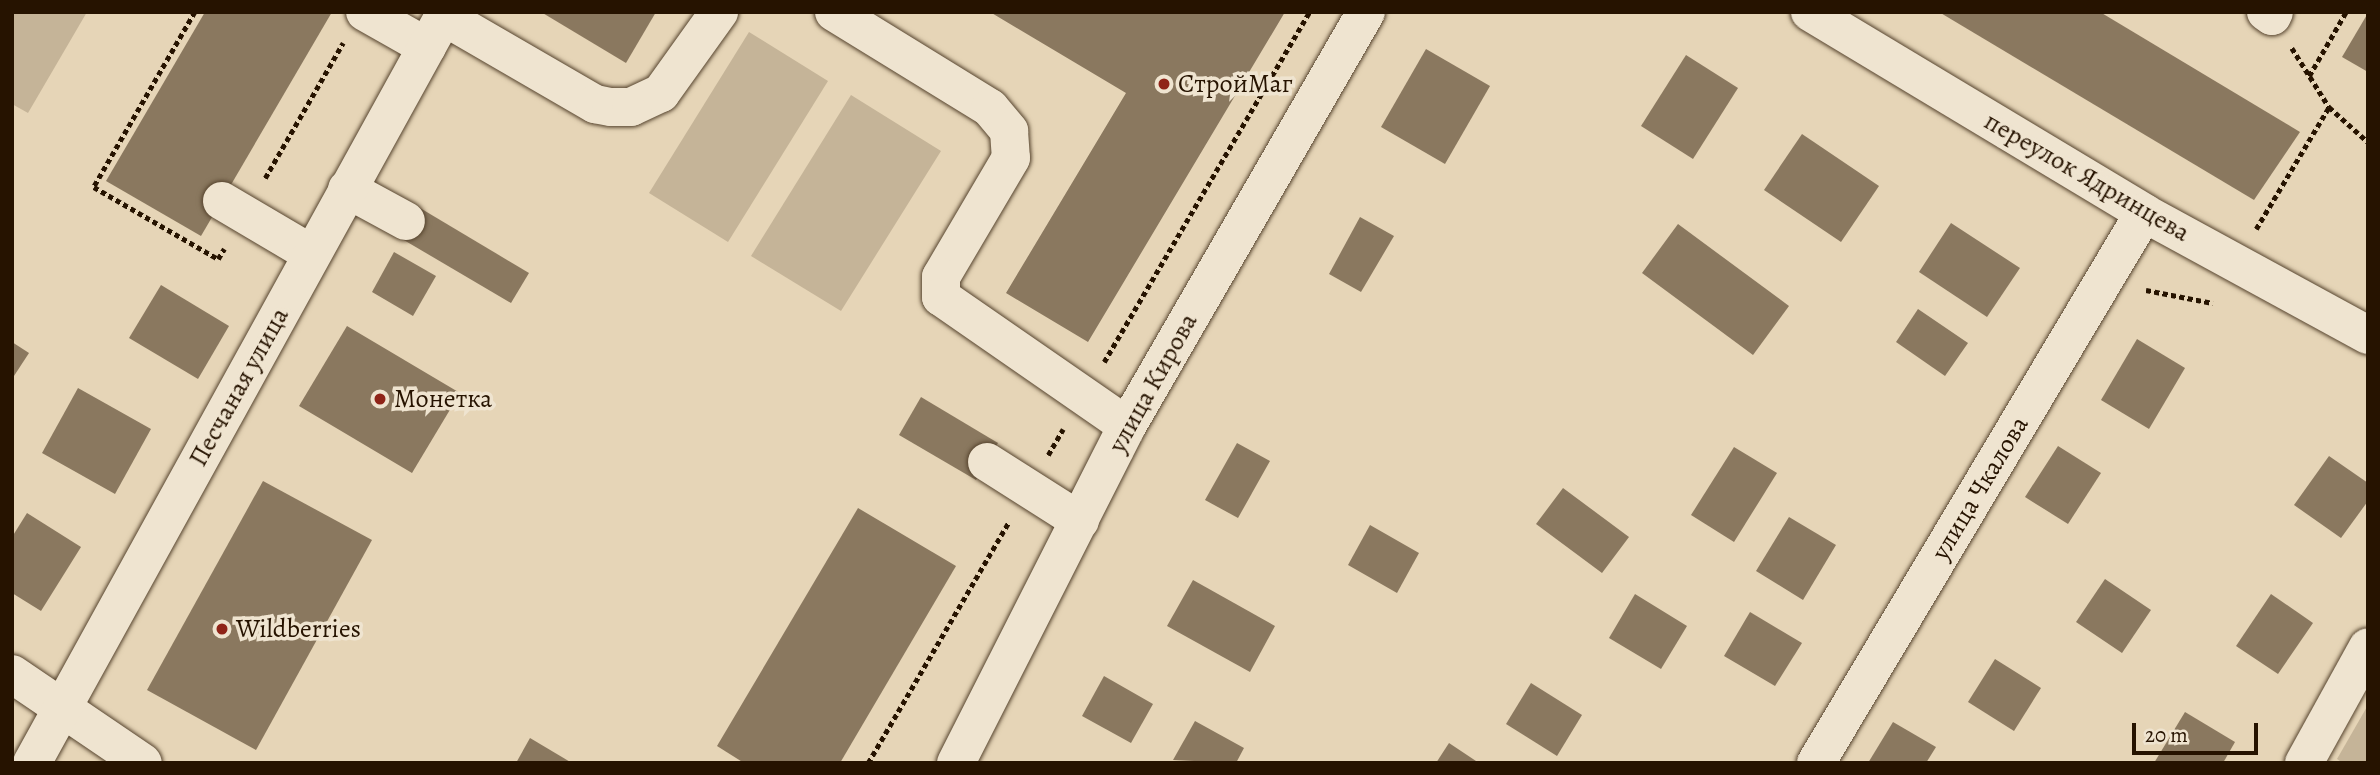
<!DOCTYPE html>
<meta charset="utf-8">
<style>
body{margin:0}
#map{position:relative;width:2380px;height:775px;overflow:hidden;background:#e6d5b7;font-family:Alegreya,serif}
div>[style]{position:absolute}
.green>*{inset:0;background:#c5b498}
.building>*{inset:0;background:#8a785f}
.path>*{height:4.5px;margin-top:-2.25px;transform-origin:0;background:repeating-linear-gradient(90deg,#261300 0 5px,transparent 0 8.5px)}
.roads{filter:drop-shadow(0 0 2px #56442e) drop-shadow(0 0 2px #56442e)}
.minor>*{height:38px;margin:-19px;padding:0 19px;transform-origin:19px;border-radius:19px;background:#efe4d0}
.dots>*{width:19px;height:19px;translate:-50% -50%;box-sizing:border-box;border:4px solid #efe4d0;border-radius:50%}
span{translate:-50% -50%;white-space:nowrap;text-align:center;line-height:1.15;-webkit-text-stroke:7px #efe4d0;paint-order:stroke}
.poi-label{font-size:26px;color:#261300}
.left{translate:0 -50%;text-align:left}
.street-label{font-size:26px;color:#261300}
.frame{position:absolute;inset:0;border:14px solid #261300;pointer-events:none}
.scale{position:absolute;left:2132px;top:723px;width:126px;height:32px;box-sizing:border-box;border:4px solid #261300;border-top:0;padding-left:9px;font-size:21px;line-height:24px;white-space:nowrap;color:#261300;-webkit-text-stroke:5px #efe4d0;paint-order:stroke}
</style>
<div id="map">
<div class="green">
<div style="clip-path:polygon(12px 12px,87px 12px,28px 113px,12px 104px)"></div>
<div style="clip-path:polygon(749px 32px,828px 81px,728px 242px,649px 193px)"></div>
<div style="clip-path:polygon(851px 95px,941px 151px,841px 311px,751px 256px)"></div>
<div style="clip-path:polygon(2368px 705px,2368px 763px,2343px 763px,2337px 759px)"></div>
</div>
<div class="building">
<div style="clip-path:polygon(205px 12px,332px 12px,201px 236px,106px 181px)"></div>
<div style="clip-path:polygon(541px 12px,656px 12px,626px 63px)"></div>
<div style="clip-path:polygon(990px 12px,1285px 12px,1088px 342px,1006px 293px,1126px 93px)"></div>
<div style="clip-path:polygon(1939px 12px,2100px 12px,2300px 132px,2254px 200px)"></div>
<div style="clip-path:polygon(2368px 13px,2368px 72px,2342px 57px)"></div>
<div style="clip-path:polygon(1426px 49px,1490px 86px,1445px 164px,1381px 127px)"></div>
<div style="clip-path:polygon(1686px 55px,1738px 88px,1693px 159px,1641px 126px)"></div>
<div style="clip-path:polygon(1802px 134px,1879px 186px,1841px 242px,1764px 190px)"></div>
<div style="clip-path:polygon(415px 205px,529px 273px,511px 303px,397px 236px)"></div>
<div style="clip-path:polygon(1360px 217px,1394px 236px,1361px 292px,1329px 274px)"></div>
<div style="clip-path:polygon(1951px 223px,2020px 268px,1987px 317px,1919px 272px)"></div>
<div style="clip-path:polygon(1678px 224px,1789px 306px,1753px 355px,1642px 273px)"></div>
<div style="clip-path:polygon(394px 252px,436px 276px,413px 316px,372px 292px)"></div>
<div style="clip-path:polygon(161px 285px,229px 326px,198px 379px,129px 338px)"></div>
<div style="clip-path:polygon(1918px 309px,1968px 343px,1945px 376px,1896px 342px)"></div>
<div style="clip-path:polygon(347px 326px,460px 393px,412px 473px,299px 406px)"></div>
<div style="clip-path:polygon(2137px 339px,2185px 368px,2149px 429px,2101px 400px)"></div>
<div style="clip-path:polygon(12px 342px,29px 353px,12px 379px)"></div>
<div style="clip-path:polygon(78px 388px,151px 429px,115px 494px,42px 453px)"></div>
<div style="clip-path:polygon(921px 397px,998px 443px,976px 480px,899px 435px)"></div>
<div style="clip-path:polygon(1237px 443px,1270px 461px,1238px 518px,1205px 500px)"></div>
<div style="clip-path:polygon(2058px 446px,2101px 473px,2068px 524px,2025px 497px)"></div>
<div style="clip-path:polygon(1734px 447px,1777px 473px,1734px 542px,1691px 515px)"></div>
<div style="clip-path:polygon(2329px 456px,2368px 483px,2368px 501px,2341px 538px,2294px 505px)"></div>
<div style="clip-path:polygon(263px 481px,372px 540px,256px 750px,147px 690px)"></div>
<div style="clip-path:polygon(1563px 488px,1629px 537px,1602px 573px,1536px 524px)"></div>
<div style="clip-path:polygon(858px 508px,956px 566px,840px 763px,744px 763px,717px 746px)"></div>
<div style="clip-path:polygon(27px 513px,81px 547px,41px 611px,12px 593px,12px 537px)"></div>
<div style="clip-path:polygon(1789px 517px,1836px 545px,1803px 600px,1756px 571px)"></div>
<div style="clip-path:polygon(1370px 525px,1419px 553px,1397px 593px,1348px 565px)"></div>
<div style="clip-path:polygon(2105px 579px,2151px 610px,2122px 653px,2076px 622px)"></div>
<div style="clip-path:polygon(1193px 580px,1275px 626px,1250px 672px,1167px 626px)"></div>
<div style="clip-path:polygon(1635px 594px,1687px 626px,1661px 669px,1609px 638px)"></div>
<div style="clip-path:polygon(2271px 594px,2313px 623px,2278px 674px,2236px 646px)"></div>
<div style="clip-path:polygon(1750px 612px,1802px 643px,1775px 686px,1724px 656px)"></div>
<div style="clip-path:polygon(1995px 659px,2041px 688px,2014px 731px,1968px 702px)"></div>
<div style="clip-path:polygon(1104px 676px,1153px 704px,1131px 743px,1082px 716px)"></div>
<div style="clip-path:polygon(1531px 683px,1582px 715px,1557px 756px,1506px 724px)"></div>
<div style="clip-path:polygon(2185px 712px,2235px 742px,2223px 763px,2154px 763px)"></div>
<div style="clip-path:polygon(1195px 721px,1244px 748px,1236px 763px,1173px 760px)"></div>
<div style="clip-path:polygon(1893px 722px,1936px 747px,1926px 763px,1868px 763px)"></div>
<div style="clip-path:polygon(530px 738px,572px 763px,516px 763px)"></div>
<div style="clip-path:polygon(1449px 743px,1479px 763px,1436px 763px)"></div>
</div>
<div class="path">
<div style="left:195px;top:12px;width:202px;rotate:120deg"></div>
<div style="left:94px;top:187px;width:143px;rotate:30.1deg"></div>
<div style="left:218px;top:259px;width:12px;rotate:-59deg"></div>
<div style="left:2292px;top:48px;width:70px;rotate:57.9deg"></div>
<div style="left:2329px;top:107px;width:52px;rotate:41.9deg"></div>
<div style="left:2309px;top:76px;width:74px;rotate:-60deg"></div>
<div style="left:265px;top:178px;width:156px;rotate:-60deg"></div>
<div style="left:2256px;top:229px;width:142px;rotate:-59.1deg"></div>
<div style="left:2146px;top:290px;width:68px;rotate:11deg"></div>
<div style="left:1104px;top:362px;width:406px;rotate:-59.6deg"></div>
<div style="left:1048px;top:455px;width:30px;rotate:-60deg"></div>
<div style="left:868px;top:763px;width:278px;rotate:-59.7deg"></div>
</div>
<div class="roads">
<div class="minor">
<div style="left:365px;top:12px;width:71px;rotate:29.4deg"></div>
<div style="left:834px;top:12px;width:183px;rotate:31.6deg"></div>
<div style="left:990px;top:108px;width:30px;rotate:50deg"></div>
<div style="left:1009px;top:131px;width:27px;rotate:86deg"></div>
<div style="left:1011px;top:158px;width:138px;rotate:120.5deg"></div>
<div style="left:941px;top:277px;width:20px;rotate:90deg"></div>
<div style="left:941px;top:297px;width:226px;rotate:34.7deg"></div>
<div style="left:1810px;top:12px;width:390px;rotate:31deg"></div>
<div style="left:2144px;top:213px;width:255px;rotate:28.6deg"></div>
<div style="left:2266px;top:12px;width:7px;rotate:34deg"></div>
<div style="left:2272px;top:16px;width:4px;rotate:-63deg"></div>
<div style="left:443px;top:16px;width:176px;rotate:30.1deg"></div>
<div style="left:595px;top:104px;width:16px;rotate:11deg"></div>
<div style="left:611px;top:107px;width:20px"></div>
<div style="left:631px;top:107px;width:33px;rotate:-25deg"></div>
<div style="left:661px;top:93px;width:100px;rotate:-54.4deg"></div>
<div style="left:347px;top:189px;width:67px;rotate:28.5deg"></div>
<div style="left:222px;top:201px;width:104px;rotate:30.5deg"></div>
<div style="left:987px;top:462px;width:110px;rotate:32.4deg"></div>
<div style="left:12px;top:674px;width:158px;rotate:34.2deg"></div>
<div style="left:32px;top:763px;width:858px;rotate:-61.13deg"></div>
<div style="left:956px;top:763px;width:378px;rotate:-63.1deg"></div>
<div style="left:1127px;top:426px;width:478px;rotate:-60deg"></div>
<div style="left:1816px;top:763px;width:640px;rotate:-59.19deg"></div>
<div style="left:2304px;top:763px;width:132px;rotate:-61.1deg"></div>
</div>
</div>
<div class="dots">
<div style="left:1164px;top:84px;background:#8f2418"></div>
<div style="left:380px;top:399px;background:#8f2418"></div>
<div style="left:222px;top:629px;background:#8f2418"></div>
</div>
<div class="poi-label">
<span class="left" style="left:1178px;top:84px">СтройМаг</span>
<span class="left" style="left:394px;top:399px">Монетка</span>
<span class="left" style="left:236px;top:629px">Wildberries</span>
</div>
<div class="street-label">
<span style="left:2087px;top:177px;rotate:30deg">переулок Ядринцева</span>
<span style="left:1153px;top:383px;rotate:-61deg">улица Кирова</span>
<span style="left:239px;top:387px;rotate:-61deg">Песчаная улица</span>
<span style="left:1980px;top:488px;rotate:-59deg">улица Чкалова</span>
</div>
<div class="frame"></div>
<div class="scale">20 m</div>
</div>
